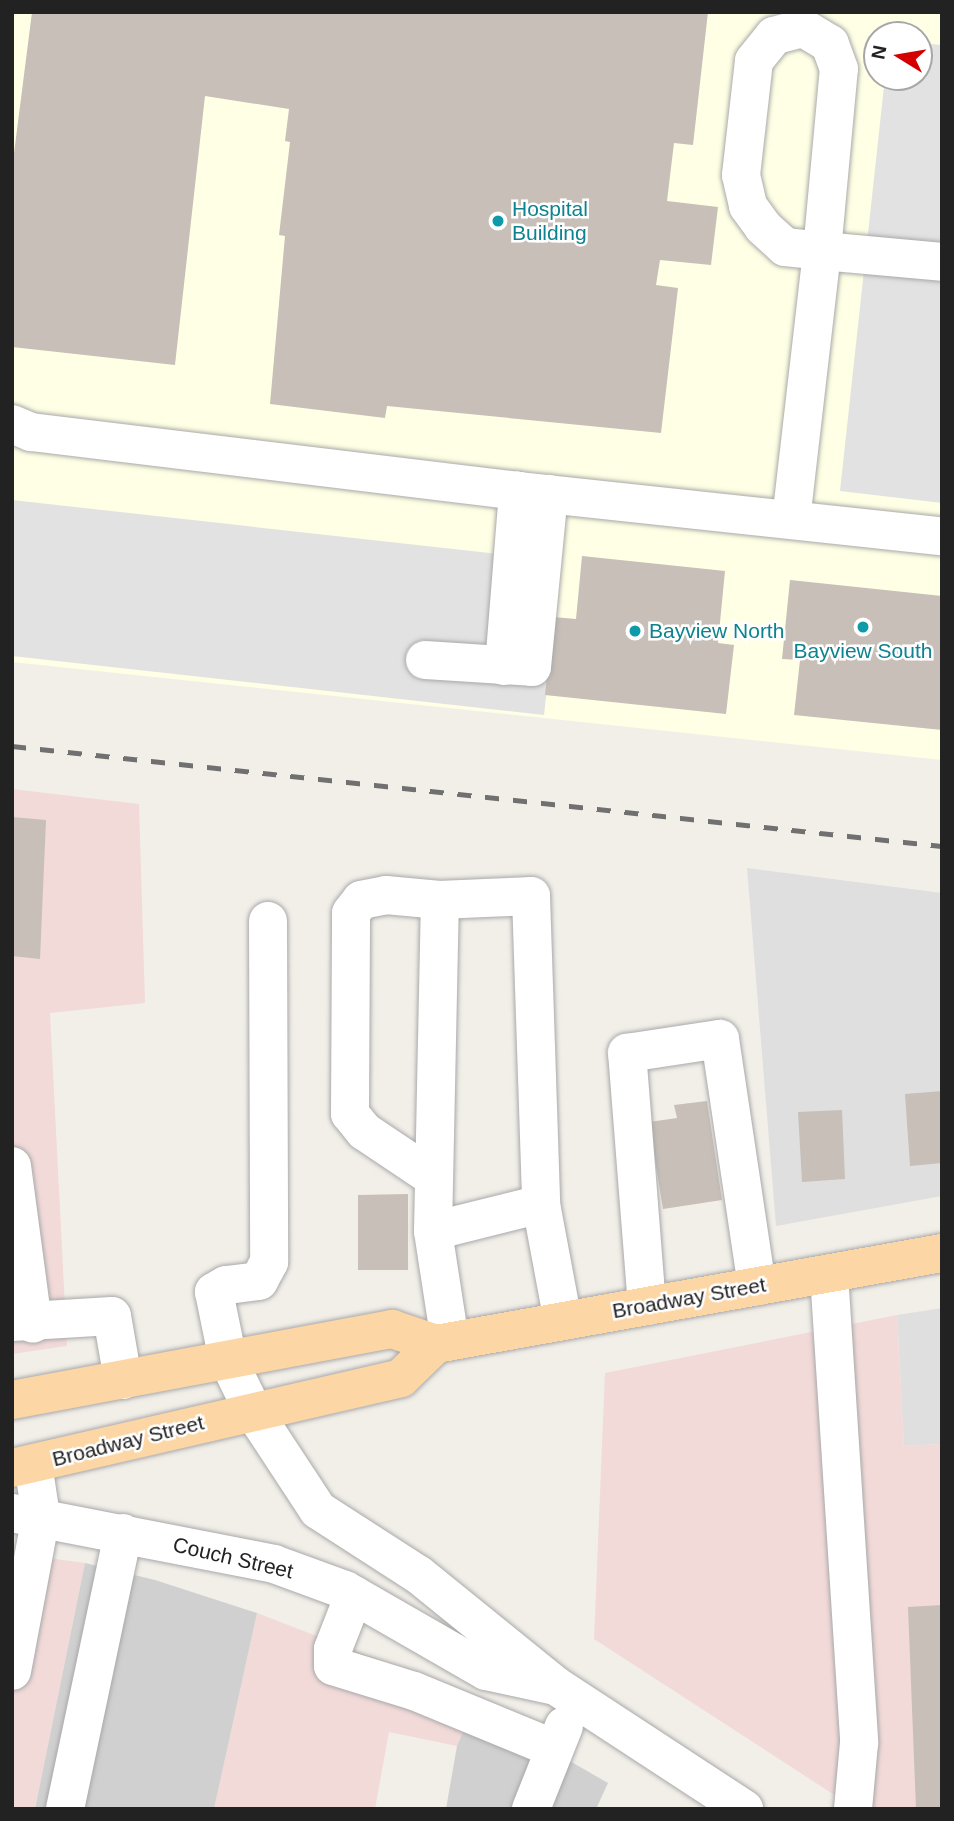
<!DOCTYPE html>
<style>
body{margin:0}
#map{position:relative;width:954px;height:1821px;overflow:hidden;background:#f2efe9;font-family:Arial,sans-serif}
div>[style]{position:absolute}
.residential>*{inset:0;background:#e0dfdf}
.commercial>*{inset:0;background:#f2dad9}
.education>*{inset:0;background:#ffffe5}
.religious>*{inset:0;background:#d0d0d0}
.parking>*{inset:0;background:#e2e2e2}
.building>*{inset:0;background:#c7bfb8}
.roads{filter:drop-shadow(0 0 2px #a9a9a9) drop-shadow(0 0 2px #a9a9a9)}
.minor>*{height:38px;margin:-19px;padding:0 19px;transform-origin:19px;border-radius:19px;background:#fff}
.major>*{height:38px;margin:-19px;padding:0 19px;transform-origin:19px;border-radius:19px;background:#fcd6a4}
.rail>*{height:5px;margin-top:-2.5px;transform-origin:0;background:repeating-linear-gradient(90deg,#707070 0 14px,transparent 0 28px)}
.dots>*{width:19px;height:19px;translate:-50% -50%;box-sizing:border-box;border:4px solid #fff;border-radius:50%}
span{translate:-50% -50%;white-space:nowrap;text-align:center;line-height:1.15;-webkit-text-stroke:5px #fff;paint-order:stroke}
.culture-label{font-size:21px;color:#0d838f}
.left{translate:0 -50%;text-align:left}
.street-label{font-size:21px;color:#222}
.frame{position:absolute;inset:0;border:14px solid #222;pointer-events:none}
.north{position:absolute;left:863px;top:21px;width:70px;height:70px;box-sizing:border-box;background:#fff;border:2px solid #a7a7a7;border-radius:50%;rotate:281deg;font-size:19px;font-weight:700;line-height:28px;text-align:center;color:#222}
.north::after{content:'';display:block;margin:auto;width:24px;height:32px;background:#d40000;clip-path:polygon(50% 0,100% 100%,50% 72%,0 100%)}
</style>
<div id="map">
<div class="residential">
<div style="clip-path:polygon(747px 868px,942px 893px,942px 1196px,776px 1226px)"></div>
<div style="clip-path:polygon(942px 1308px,942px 1444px,904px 1446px,897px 1315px)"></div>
</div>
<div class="commercial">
<div style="clip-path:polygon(12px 789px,139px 804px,145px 1003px,50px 1013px,67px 1346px,12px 1354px)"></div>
<div style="clip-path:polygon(897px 1315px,904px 1446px,942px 1444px,942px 1809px,856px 1809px,594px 1639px,605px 1373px)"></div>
<div style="clip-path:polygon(12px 1553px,85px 1563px,35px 1809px,12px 1809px)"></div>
<div style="clip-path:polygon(257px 1613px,371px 1657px,474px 1706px,457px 1746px,389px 1732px,375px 1809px,214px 1809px)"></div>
</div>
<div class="education">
<div style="clip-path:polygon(evenodd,12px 12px,942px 12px,942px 760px,12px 662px,12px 12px,877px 35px,919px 35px,919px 77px,877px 77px,877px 35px)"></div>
</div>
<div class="religious">
<div style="clip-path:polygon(85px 1563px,155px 1580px,257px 1613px,214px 1809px,35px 1809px)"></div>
<div style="clip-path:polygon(474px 1706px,608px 1783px,596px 1809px,446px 1809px,457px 1746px)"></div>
</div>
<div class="parking">
<div style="clip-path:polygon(919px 43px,942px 45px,942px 503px,840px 491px,885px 77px,919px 77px)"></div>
<div style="clip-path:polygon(12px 500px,561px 561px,544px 715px,12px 656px)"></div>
</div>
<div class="building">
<div style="clip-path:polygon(32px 12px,708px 12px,693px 145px,674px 143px,667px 201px,718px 207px,711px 265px,660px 260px,656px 285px,678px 288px,661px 433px,387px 406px,385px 418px,270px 404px,285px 236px,279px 235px,290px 142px,285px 141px,289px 109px,205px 96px,175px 365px,12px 347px,12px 169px)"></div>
<div style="clip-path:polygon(582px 556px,725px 571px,718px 643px,734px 645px,726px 714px,545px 695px,553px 617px,576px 619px)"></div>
<div style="clip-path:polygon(790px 580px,942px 596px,942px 730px,794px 715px,800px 660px,782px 659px)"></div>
<div style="clip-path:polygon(12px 817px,46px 820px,40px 959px,12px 956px)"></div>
<div style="clip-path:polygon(942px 1091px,942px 1163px,910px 1166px,905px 1094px)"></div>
<div style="clip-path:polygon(707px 1101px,722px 1200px,663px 1209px,649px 1122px,677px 1118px,674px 1105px)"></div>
<div style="clip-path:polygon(842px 1110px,845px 1179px,802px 1182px,798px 1112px)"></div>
<div style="clip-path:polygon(408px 1194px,408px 1270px,358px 1270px,358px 1195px)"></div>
<div style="clip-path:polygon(942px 1605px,942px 1809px,916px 1809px,908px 1607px)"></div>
</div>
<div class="roads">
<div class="minor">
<div style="left:12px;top:424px;width:21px;rotate:23deg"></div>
<div style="left:31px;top:432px;width:491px;rotate:6.9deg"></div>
<div style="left:518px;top:491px;width:426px;rotate:6.1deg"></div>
<div style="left:791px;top:520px;width:271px;rotate:-83.4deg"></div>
<div style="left:822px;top:251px;width:183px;rotate:-84.7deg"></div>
<div style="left:839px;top:69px;width:27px;rotate:-110deg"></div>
<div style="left:830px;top:44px;width:31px;rotate:-149deg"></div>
<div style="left:803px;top:28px;width:30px;rotate:165deg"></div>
<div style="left:774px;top:36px;width:32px;rotate:129deg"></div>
<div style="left:754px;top:61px;width:115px;rotate:96.5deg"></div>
<div style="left:741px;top:175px;width:32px;rotate:77deg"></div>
<div style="left:748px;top:206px;width:26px;rotate:54deg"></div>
<div style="left:763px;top:227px;width:30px;rotate:42deg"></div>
<div style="left:785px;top:247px;width:37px;rotate:6deg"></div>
<div style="left:822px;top:251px;width:121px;rotate:5.2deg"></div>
<div style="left:425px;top:660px;width:107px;rotate:3.7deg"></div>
<div style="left:532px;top:667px;width:174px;rotate:-84.4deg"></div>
<div style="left:504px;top:666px;width:176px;rotate:-85.4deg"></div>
<div style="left:268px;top:921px;width:341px;rotate:89.8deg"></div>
<div style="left:269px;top:1262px;width:21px;rotate:118deg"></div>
<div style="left:259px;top:1281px;width:33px;rotate:173deg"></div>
<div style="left:226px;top:1285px;width:14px;rotate:150deg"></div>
<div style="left:214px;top:1292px;width:69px;rotate:78.4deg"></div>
<div style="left:228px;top:1360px;width:57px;rotate:63.9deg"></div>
<div style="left:253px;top:1411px;width:118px;rotate:56.7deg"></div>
<div style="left:318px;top:1510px;width:120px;rotate:32.8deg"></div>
<div style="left:419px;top:1575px;width:176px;rotate:39deg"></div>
<div style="left:556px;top:1686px;width:225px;rotate:33.2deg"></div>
<div style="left:12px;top:1166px;width:159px;rotate:82.4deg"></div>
<div style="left:434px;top:1178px;width:84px;rotate:-146.1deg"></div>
<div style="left:364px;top:1131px;width:22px;rotate:-129deg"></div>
<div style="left:350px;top:1114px;width:201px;rotate:-89.7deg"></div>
<div style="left:351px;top:913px;width:16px;rotate:-52deg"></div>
<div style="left:361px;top:900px;width:25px;rotate:-11deg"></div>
<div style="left:386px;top:895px;width:54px;rotate:5.3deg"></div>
<div style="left:433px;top:1231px;width:331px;rotate:-88.8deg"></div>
<div style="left:440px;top:900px;width:91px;rotate:-2.5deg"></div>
<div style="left:531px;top:896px;width:308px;rotate:88.1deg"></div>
<div style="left:829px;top:1274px;width:470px;rotate:86.3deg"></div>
<div style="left:859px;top:1743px;width:66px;rotate:95.2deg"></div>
<div style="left:647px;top:1306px;width:254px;rotate:-94.5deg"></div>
<div style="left:627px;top:1053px;width:94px;rotate:-8.6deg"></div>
<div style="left:720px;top:1039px;width:250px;rotate:81.5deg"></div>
<div style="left:12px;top:1322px;width:100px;rotate:-3.4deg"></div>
<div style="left:112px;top:1316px;width:65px;rotate:80.2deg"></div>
<div style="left:450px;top:1341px;width:111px;rotate:-98.8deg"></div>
<div style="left:433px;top:1231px;width:111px;rotate:-14deg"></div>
<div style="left:541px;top:1204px;width:119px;rotate:79.4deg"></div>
<div style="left:12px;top:1513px;width:267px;rotate:11deg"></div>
<div style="left:274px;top:1564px;width:76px;rotate:20.1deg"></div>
<div style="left:345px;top:1590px;width:163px;rotate:29.9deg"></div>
<div style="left:486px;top:1671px;width:66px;rotate:12.2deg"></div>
<div style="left:354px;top:1595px;width:58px;rotate:111.3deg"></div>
<div style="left:333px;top:1649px;width:17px;rotate:90deg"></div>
<div style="left:333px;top:1666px;width:85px;rotate:17.2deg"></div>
<div style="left:414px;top:1691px;width:149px;rotate:22.4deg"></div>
<div style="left:12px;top:1671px;width:158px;rotate:-79.4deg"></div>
<div style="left:41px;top:1516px;width:53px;rotate:-98.7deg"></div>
<div style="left:65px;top:1809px;width:282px;rotate:-78.1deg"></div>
<div style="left:531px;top:1809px;width:89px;rotate:-68.3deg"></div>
</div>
<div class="major">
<div style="left:12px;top:1400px;width:387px;rotate:-10.6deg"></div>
<div style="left:392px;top:1329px;width:46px;rotate:18.8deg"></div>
<div style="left:436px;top:1344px;width:514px;rotate:-10.2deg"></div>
<div style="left:12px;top:1468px;width:399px;rotate:-13deg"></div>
<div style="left:401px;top:1378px;width:49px;rotate:-44.2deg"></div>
</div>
</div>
<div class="rail">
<div style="left:12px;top:746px;width:935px;rotate:6.14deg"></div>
</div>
<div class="dots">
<div style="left:498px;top:221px;background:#0f9aa8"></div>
<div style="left:863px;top:627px;background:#0f9aa8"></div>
<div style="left:635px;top:631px;background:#0f9aa8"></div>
</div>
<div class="culture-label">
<span class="left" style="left:512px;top:221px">Hospital<br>Building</span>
<span class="left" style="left:649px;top:631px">Bayview North</span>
<span style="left:863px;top:651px">Bayview South</span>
</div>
<div class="street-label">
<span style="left:689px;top:1298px;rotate:-10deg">Broadway Street</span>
<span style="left:128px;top:1441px;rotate:-14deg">Broadway Street</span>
<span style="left:233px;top:1558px;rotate:13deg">Couch Street</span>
</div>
<div class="frame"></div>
<div class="north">N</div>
</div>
